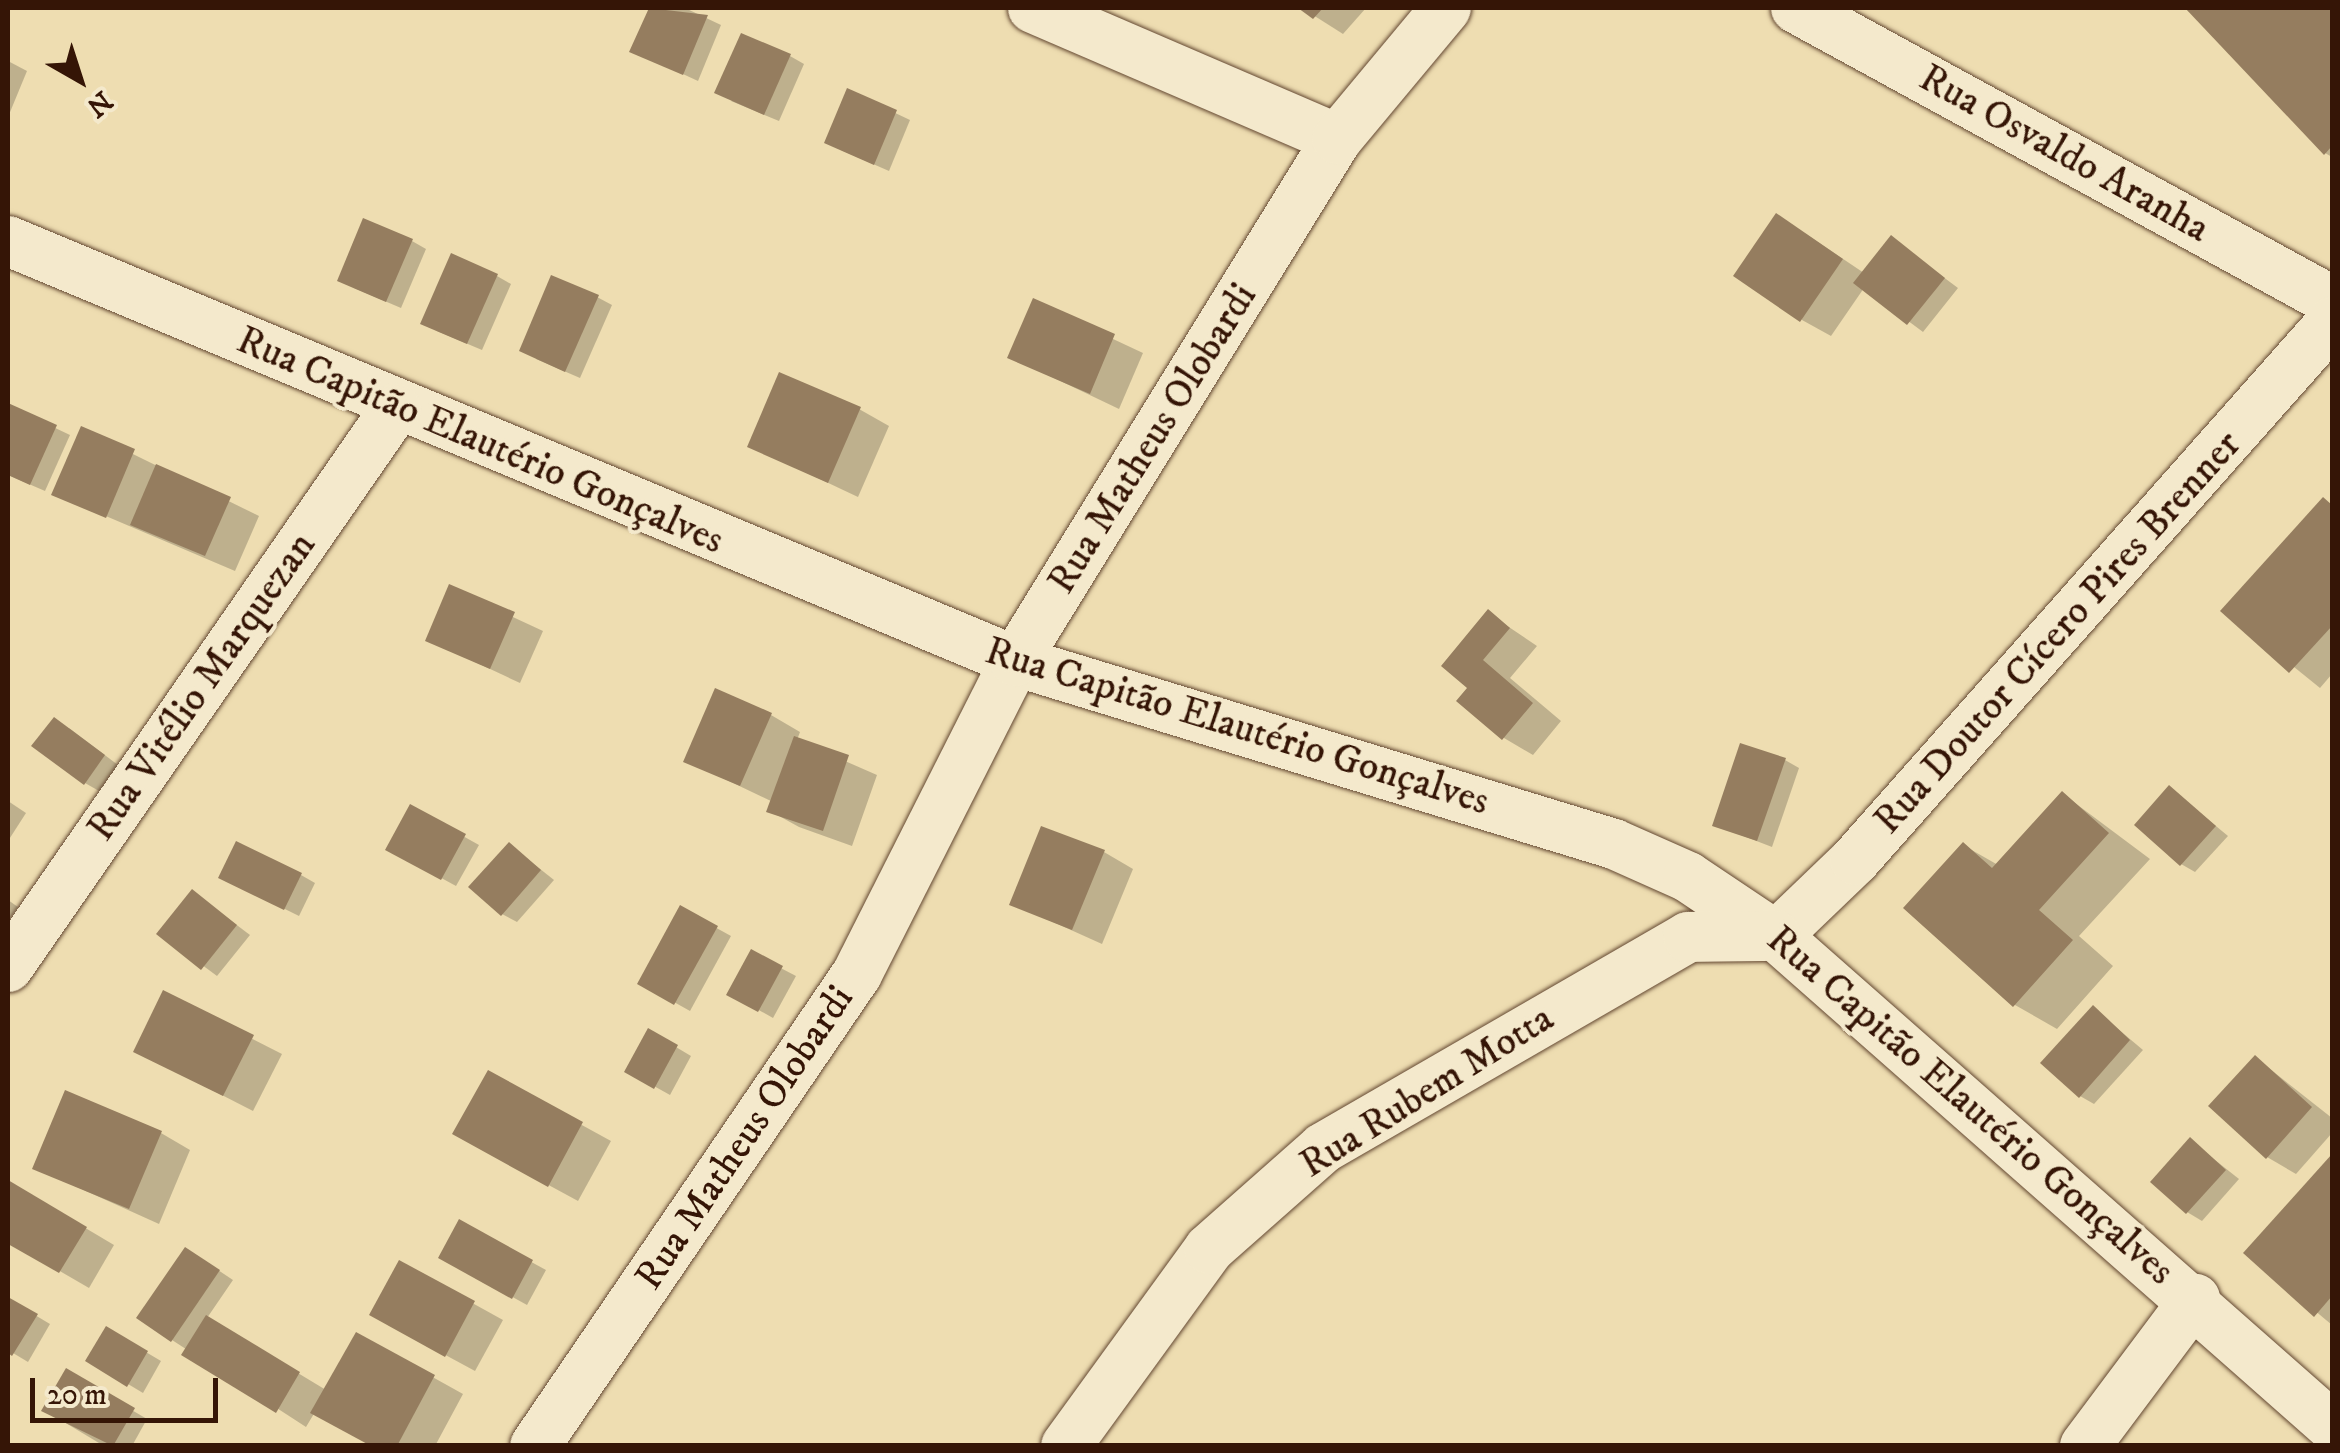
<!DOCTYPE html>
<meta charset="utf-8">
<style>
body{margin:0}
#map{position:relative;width:2340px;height:1453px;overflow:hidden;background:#eeddb1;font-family:"IM FELL DW Pica",serif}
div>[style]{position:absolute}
.shadow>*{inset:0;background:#0003}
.building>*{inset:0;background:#957d5f}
.roads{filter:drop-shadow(0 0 2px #634731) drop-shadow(0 0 2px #634731)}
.street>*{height:50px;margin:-25px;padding:0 25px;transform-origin:25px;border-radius:25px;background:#f4e9cc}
span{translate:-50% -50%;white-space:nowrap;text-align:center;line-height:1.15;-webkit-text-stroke:8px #f4e9cc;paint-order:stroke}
.street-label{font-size:40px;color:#351506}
.frame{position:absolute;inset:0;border:10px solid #351506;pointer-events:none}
.north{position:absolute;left:30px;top:30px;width:100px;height:100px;-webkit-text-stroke:8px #f4e9cc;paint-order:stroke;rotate:141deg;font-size:28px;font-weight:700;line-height:40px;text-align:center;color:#351506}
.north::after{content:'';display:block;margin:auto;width:35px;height:45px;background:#351506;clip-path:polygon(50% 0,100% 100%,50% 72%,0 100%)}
.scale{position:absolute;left:30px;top:1378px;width:188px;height:45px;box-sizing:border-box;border:5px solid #351506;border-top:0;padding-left:12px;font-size:30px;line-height:35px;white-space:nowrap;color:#351506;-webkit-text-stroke:8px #f4e9cc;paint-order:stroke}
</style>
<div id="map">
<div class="shadow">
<div style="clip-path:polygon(651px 8px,685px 8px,721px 25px,698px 81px,633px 51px)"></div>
<div style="clip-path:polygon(1302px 8px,1366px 8px,1343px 34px)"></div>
<div style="clip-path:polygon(2188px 8px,2332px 8px,2332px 157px,2325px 153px)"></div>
<div style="clip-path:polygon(790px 56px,804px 64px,779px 121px,731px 101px)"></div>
<div style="clip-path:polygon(8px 61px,27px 71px,8px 117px)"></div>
<div style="clip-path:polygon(849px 91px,910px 120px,889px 171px,841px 150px)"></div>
<div style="clip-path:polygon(1806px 234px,1864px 273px,1891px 238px,1958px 288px,1923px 332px,1864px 288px,1831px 336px,1802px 320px)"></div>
<div style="clip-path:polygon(412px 241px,426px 249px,401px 308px,354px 288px)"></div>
<div style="clip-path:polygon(497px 276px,511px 284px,482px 350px,437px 331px)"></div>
<div style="clip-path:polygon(597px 297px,612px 305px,580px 378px,536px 359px)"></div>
<div style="clip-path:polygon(1034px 302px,1143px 353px,1119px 409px,1010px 357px)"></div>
<div style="clip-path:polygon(9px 406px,70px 435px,45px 491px,8px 475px)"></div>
<div style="clip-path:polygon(859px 409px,889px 426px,858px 497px,750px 446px)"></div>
<div style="clip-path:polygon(82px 429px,259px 516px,235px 571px,54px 494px)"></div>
<div style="clip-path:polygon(2324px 500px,2332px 505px,2332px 674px,2320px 688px,2224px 610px)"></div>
<div style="clip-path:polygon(451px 588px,543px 631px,520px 683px,428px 640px)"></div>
<div style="clip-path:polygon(1488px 613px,1537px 646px,1510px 678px,1561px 721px,1533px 755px,1504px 738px,1470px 687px)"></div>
<div style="clip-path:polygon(771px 715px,800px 732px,797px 740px,877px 775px,852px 846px,799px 827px,770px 811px,773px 802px,687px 761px)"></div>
<div style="clip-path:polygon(69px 728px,118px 765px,99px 791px,85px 783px)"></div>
<div style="clip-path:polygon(1785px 760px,1799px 768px,1772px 847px,1715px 825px)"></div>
<div style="clip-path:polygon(2170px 788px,2228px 836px,2195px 872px,2181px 864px)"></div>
<div style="clip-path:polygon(2063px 794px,2150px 859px,2079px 936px,2113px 966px,2057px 1029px,2015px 1005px,1963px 845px,1998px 865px)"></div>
<div style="clip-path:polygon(8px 801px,26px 813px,8px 841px)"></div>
<div style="clip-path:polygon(411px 807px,479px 845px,456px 886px,388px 849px)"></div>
<div style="clip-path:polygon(510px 845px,554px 880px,517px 922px,502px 914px)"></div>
<div style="clip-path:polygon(1104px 852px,1133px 869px,1102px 944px,1013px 904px)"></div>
<div style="clip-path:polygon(301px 875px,315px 883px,299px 916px,236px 885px)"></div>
<div style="clip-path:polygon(193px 892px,250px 935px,217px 976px,159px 933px)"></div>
<div style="clip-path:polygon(8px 900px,18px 907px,8px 921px)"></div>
<div style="clip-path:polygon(682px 909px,731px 936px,690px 1011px,640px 983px)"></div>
<div style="clip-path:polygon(752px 953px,796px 976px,773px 1018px,730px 994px)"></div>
<div style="clip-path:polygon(164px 994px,282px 1054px,253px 1111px,136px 1051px)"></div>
<div style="clip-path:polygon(2093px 1008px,2143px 1050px,2094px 1104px,2080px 1096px)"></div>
<div style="clip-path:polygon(649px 1031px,691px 1056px,670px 1095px,627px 1071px)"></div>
<div style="clip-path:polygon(2256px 1058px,2332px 1118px,2332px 1133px,2296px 1174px,2267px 1157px)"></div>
<div style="clip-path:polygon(489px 1074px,611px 1141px,578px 1201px,484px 1150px)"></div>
<div style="clip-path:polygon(161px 1133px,190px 1150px,159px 1224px,35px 1168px)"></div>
<div style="clip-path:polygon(2191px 1141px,2239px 1179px,2202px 1221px,2187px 1212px)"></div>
<div style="clip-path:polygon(2332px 1157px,2332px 1325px,2246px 1253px)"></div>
<div style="clip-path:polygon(8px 1182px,114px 1245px,89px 1288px,8px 1241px)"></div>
<div style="clip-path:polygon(460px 1223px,546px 1270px,527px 1305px,441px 1257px)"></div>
<div style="clip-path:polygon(200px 1258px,233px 1280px,207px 1318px,326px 1390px,357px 1335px,463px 1394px,435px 1446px,374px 1446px,315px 1412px,306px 1427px,172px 1340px)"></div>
<div style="clip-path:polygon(400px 1263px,503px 1320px,475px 1371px,401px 1331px)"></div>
<div style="clip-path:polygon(8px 1299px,50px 1324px,28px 1362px,8px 1350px)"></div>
<div style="clip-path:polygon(107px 1329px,161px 1361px,143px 1393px,88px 1360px)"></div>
<div style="clip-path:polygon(67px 1372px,147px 1419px,132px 1446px,104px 1446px,44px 1410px)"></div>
</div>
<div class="building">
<div style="clip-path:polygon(649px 8px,708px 15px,683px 75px,629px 52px)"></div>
<div style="clip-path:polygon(1298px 8px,1323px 8px,1313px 19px)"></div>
<div style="clip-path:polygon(2185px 8px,2332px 8px,2332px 146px,2324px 155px)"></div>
<div style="clip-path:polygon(741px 33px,791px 54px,764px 115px,714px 93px)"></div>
<div style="clip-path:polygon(847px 88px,897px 110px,874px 165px,824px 143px)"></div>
<div style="clip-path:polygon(1776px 213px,1843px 259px,1800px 322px,1733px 276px)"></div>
<div style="clip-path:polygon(363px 218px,413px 239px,386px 302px,337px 281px)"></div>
<div style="clip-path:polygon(1891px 235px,1945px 278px,1907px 325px,1853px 283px)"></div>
<div style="clip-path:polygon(451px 253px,498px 274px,467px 344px,420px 324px)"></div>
<div style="clip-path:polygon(551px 275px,599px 295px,565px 372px,519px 351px)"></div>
<div style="clip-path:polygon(1033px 298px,1115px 334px,1090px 394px,1007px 358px)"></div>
<div style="clip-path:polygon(779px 372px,861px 407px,828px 483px,747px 447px)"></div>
<div style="clip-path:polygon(8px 403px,57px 425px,30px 485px,8px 475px)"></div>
<div style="clip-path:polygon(81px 426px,135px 449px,106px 518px,51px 495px)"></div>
<div style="clip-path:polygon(156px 464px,231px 497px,205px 556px,130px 525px)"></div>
<div style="clip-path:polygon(2323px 497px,2332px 505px,2332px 626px,2289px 673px,2220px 611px)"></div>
<div style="clip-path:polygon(449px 584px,515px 612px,490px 669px,425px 641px)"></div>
<div style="clip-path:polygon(1488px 609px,1510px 628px,1483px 660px,1533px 703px,1502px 740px,1456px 701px,1467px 688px,1441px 666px)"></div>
<div style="clip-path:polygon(715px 688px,772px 713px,740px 786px,683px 762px)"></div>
<div style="clip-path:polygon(54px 717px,105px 755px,84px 785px,31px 746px)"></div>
<div style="clip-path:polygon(794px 736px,849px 755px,823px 831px,766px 812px)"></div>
<div style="clip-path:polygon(1740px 743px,1786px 758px,1757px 841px,1712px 826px)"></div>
<div style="clip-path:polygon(2169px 785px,2216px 826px,2180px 866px,2134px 825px)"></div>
<div style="clip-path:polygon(2062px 791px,2109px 833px,2039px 910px,2073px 940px,2013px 1007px,1903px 908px,1963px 842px,1992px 868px)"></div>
<div style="clip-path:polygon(410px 804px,466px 834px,441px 880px,385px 850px)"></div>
<div style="clip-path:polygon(1041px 826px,1105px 850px,1072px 930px,1009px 905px)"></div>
<div style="clip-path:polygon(236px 841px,302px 873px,284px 910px,218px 878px)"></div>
<div style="clip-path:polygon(509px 842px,541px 870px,501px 916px,468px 887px)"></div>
<div style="clip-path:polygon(192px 889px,237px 925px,201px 970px,156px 934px)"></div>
<div style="clip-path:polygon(680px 905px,718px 926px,674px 1005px,637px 984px)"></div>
<div style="clip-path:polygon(751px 949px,783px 966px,758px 1012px,726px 995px)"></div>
<div style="clip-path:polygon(163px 990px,254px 1035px,223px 1096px,133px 1052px)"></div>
<div style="clip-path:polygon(2093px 1005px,2130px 1040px,2079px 1098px,2040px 1063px)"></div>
<div style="clip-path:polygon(648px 1028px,678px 1045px,654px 1089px,624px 1072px)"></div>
<div style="clip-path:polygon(2255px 1055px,2312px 1107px,2266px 1159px,2208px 1106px)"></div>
<div style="clip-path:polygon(488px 1070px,583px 1122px,548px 1187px,452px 1134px)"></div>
<div style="clip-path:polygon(65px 1090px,162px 1131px,129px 1209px,32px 1169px)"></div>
<div style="clip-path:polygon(2190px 1137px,2226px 1170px,2186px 1214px,2150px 1182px)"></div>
<div style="clip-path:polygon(2332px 1154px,2332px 1296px,2314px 1317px,2243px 1253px)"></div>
<div style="clip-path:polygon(8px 1180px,87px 1227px,59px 1273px,8px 1244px)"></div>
<div style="clip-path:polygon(459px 1219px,533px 1260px,512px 1299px,438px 1258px)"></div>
<div style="clip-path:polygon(185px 1247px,220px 1270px,171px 1342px,136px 1318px)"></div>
<div style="clip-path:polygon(399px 1260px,475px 1301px,445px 1357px,369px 1315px)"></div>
<div style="clip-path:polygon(8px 1297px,38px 1314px,12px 1356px,8px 1353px)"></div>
<div style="clip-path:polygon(206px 1315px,300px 1372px,276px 1413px,181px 1355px)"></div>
<div style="clip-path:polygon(106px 1326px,148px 1351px,127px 1387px,85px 1361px)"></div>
<div style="clip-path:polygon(356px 1332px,435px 1375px,397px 1446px,371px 1446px,310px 1413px)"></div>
<div style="clip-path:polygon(66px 1368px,135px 1408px,113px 1446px,41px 1411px)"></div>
</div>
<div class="roads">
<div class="street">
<div style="left:1033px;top:8px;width:331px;rotate:23.3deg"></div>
<div style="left:1796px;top:8px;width:611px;rotate:28.66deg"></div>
<div style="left:8px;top:241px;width:1091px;rotate:22.64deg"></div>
<div style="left:1015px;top:661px;width:626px;rotate:16.99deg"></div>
<div style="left:1614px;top:844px;width:81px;rotate:24deg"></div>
<div style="left:1688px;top:877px;width:106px;rotate:33.8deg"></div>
<div style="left:1776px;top:936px;width:741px;rotate:41.39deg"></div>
<div style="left:1776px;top:936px;width:110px;rotate:-43.9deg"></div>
<div style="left:1855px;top:860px;width:719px;rotate:-48.44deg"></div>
<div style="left:8px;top:967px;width:680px;rotate:-55.24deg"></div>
<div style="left:535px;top:1446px;width:571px;rotate:-55.7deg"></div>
<div style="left:857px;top:974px;width:351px;rotate:-63.2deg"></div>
<div style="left:1015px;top:661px;width:613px;rotate:-58.33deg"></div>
<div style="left:1337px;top:139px;width:170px;rotate:-50.2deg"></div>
<div style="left:1066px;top:1446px;width:243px;rotate:-54deg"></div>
<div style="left:1209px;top:1249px;width:152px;rotate:-41.5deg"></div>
<div style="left:1323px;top:1148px;width:422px;rotate:-30deg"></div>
<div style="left:1688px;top:937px;width:88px;rotate:-0.7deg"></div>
<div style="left:2085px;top:1446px;width:184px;rotate:-53.2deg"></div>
</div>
</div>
<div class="street-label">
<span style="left:2064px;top:154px;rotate:29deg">Rua Osvaldo Aranha</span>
<span style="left:1153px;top:439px;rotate:-58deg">Rua Matheus Olobardi</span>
<span style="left:480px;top:441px;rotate:23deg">Rua Capitão Elautério Gonçalves</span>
<span style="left:2058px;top:633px;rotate:-48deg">Rua Doutor Cícero Pires Brenner</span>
<span style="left:202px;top:687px;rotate:-55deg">Rua Vitélio Marquezan</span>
<span style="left:1237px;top:727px;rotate:17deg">Rua Capitão Elautério Gonçalves</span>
<span style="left:1427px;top:1092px;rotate:-32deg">Rua Rubem Motta</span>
<span style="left:1970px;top:1106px;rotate:41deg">Rua Capitão Elautério Gonçalves</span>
<span style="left:745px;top:1138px;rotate:-56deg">Rua Matheus Olobardi</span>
</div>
<div class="frame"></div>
<div class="north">N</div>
<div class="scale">20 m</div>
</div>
